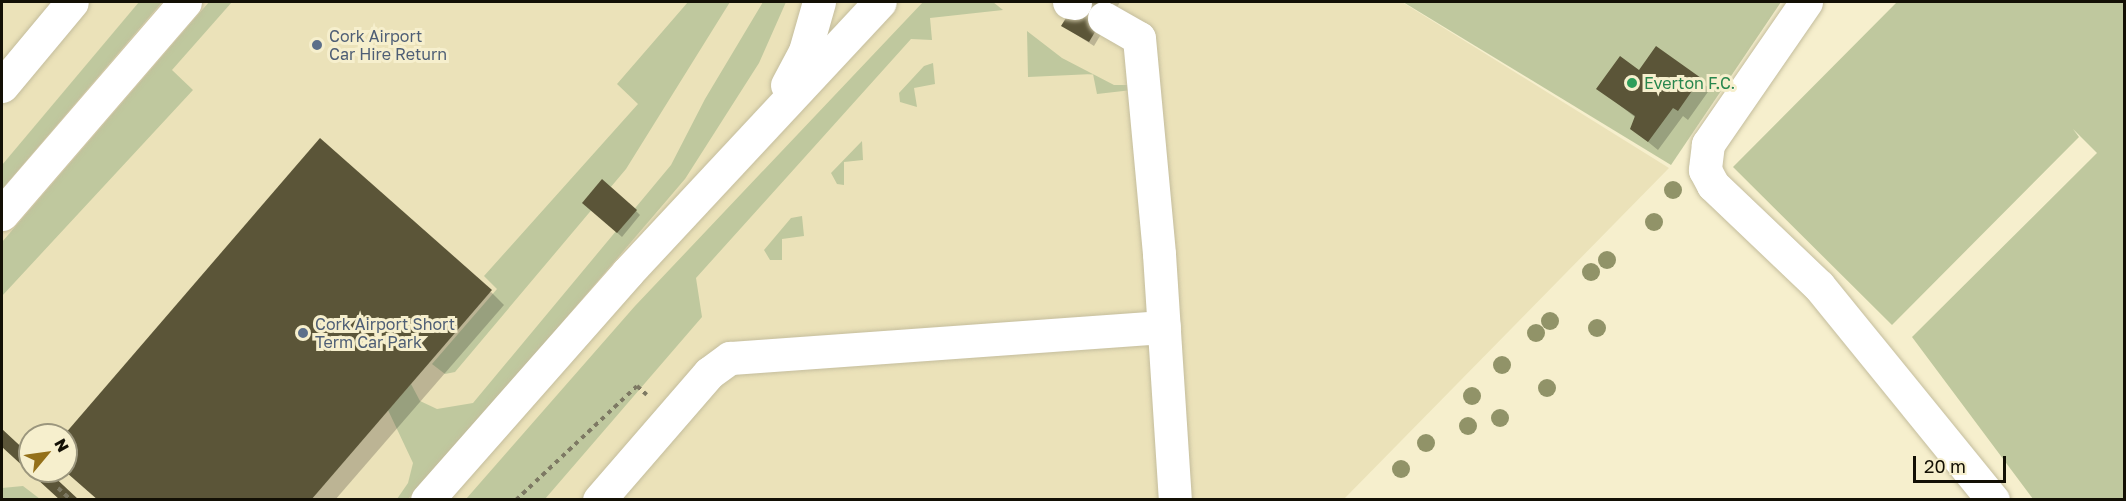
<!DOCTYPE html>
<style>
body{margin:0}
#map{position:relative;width:2126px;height:501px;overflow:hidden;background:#f6efcd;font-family:"Golos Text",sans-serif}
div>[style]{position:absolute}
.built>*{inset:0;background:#ebe2b9}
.green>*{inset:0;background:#bfc89e}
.shadow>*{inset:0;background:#0003}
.building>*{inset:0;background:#5b5538}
.path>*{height:4px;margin-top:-2px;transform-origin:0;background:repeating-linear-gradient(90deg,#7d7963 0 4.5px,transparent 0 9px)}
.roads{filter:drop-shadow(0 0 2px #c4bd9d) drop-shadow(0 0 2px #c4bd9d)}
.minor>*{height:33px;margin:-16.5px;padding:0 16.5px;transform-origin:16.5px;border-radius:16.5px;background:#fff}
.trees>*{width:18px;height:18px;margin:-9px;border-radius:50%;background:#919368}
.dots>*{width:16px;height:16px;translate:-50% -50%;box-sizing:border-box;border:3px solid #f6efcd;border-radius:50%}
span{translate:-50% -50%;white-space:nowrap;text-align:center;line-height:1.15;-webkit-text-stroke:6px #f6efcd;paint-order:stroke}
.service-label{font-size:16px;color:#4e5e75}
.left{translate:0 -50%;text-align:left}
.leisure-label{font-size:16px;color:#27864d}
.frame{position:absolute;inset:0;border:3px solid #131005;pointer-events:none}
.north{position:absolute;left:18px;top:423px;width:60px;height:60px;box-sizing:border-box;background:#f6efcd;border:2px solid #9b967d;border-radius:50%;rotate:61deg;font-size:16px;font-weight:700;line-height:24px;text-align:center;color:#131005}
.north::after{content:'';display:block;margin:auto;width:21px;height:27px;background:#947019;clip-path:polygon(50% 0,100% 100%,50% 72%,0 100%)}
.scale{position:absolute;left:1913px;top:456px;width:93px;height:27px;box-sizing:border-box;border:3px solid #131005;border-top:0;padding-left:8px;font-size:18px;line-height:21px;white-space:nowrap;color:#131005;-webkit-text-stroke:4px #f6efcd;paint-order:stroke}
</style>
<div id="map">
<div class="built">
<div style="clip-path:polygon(evenodd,2px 2px,1402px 2px,1669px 168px,1344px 499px,2px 499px,2px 2px,30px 435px,66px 435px,66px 471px,30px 471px,30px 435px)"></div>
</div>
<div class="green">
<div style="clip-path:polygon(139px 2px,162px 2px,2px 189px,2px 165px)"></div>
<div style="clip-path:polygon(209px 2px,232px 2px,172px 70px,193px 90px,2px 296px,2px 242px)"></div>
<div style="clip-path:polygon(688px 2px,730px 2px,626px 169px,455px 372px,445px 374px,432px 364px,497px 289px,484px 276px,638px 104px,617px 84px)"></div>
<div style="clip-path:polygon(763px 2px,786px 2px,759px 63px,685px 179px,459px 443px,408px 499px,397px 499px,408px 483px,413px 463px,388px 410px,411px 384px,420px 401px,437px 409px,473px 403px,671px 165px,705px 99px)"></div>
<div style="clip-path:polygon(923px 2px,993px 2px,1003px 10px,930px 18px,932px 40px,911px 39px,696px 278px,702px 317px,545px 499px,466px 499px,635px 306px)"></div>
<div style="clip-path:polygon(1403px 2px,1781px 2px,1671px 165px)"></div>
<div style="clip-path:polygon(1897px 2px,2124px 2px,2124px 499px,2033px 499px,1912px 337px,2097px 153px,2073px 129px,2079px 137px,1892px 325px,1733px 167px)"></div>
<div style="clip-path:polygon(1027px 31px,1062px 58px,1114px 85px,1130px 85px,1132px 90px,1097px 94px,1093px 74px,1028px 77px)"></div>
<div style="clip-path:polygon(933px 63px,935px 84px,914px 88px,917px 107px,900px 102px,899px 93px,924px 66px)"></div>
<div style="clip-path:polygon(862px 141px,863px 160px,844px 162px,844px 185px,837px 184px,831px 173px)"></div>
<div style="clip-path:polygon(802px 216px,804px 236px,782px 239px,782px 260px,770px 260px,764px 250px,791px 218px)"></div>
<div style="clip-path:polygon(23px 486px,40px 499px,2px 499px,2px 488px)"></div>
</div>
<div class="shadow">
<div style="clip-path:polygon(1078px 2px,1120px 2px,1094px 46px,1063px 26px)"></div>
<div style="clip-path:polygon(1657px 48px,1710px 89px,1688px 120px,1683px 116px,1658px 150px,1632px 129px,1636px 118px,1598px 88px,1639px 72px)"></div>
<div style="clip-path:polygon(588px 207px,636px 211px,640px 215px,622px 237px)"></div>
<div style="clip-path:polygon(491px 292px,504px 305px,335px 500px,98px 500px,65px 471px)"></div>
</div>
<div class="building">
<div style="clip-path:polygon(1076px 2px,1113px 2px,1089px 42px,1061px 26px)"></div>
<div style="clip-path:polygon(1656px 46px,1701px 78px,1678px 111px,1673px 108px,1648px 142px,1630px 129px,1635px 116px,1596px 89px,1620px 56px,1639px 70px)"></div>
<div style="clip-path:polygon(320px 138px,492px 290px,311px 500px,98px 500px,66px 472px,64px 435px)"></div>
<div style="clip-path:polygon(602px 179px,637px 210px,617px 233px,582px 203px)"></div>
<div style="clip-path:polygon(2px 429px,30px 455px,30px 471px,48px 471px,79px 500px,60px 500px,2px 447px)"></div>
</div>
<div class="path">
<div style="left:58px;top:488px;width:18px;rotate:43deg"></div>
<div style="left:516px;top:500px;width:166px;rotate:-43.3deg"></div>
<div style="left:637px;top:386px;width:13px;rotate:42deg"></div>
</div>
<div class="roads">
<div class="minor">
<div style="left:1069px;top:2px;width:6px;rotate:9deg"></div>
<div style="left:1806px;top:2px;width:173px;rotate:124.6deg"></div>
<div style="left:1708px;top:144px;width:26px;rotate:97deg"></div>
<div style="left:1705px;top:170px;width:17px;rotate:62deg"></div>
<div style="left:1713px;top:185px;width:146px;rotate:43.6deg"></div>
<div style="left:1819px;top:286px;width:276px;rotate:50.9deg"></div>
<div style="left:1104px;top:18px;width:40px;rotate:29.7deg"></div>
<div style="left:1139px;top:38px;width:217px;rotate:84.7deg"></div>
<div style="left:1159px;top:254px;width:247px;rotate:86.3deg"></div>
<div style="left:787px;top:85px;width:38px;rotate:-62deg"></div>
<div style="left:805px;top:51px;width:51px;rotate:-74.1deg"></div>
<div style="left:2px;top:86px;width:109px;rotate:-50.2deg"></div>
<div style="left:2px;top:214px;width:280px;rotate:-49.2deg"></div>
<div style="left:427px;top:500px;width:304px;rotate:-48.6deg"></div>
<div style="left:628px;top:272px;width:369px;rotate:-47deg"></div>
<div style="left:599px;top:500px;width:168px;rotate:-49.1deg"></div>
<div style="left:709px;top:373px;width:26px;rotate:-36deg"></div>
<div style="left:730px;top:358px;width:435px;rotate:-4.1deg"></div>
</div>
</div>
<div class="trees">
<div style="left:1673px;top:190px"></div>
<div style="left:1654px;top:222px"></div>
<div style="left:1607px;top:260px"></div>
<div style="left:1591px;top:272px"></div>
<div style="left:1550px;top:321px"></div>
<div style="left:1597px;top:328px"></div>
<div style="left:1536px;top:333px"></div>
<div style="left:1502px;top:365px"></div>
<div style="left:1547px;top:388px"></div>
<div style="left:1472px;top:396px"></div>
<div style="left:1500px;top:418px"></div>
<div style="left:1468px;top:426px"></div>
<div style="left:1426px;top:443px"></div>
<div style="left:1401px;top:469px"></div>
</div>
<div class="dots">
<div style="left:317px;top:45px;background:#5c6f8a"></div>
<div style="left:1632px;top:83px;background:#2e9e5b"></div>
<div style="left:303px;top:333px;background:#5c6f8a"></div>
</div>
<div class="service-label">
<span class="left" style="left:329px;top:45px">Cork Airport<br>Car Hire Return</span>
<span class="left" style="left:315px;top:333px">Cork Airport Short<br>Term Car Park</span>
</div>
<div class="leisure-label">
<span class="left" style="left:1644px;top:83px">Everton F.C.</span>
</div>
<div class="frame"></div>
<div class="north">N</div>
<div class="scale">20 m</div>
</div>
